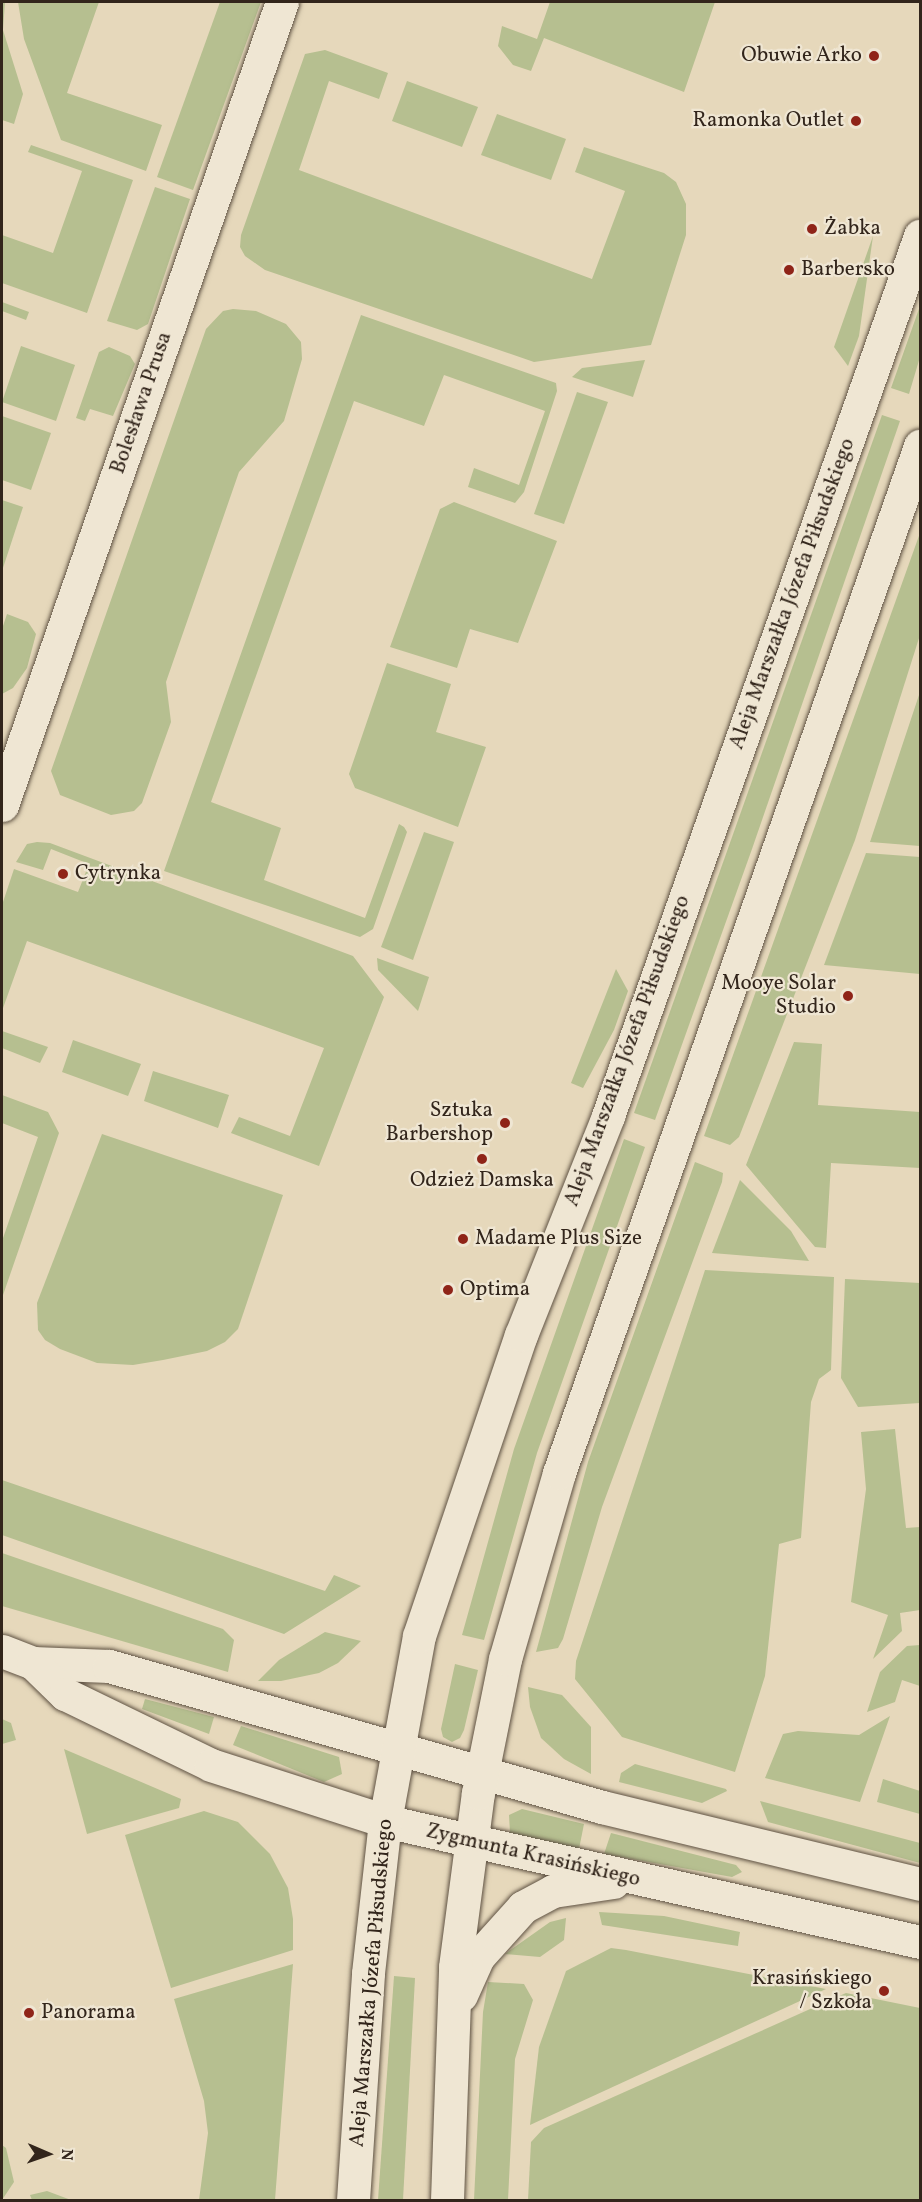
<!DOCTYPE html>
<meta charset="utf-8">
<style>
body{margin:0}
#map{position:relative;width:922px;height:2202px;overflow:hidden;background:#e6d8bb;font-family:Vollkorn,serif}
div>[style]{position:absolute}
.green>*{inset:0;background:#b6bf90}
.roads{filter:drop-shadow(0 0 2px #5f5243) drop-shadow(0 0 2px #5f5243)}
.minor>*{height:33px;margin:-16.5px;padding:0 16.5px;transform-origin:16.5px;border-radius:16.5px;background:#efe6d3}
.tertiary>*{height:33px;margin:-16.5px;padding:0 16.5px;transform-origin:16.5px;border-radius:16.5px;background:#efe6d3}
.dots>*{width:16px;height:16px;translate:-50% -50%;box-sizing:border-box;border:3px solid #efe6d3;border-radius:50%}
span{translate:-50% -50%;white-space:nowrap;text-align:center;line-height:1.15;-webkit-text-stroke:4.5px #efe6d3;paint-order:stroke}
.poi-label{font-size:21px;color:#32251b}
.right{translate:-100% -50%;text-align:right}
.left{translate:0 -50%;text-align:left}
.street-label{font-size:21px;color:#32251b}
.frame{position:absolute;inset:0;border:3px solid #32251b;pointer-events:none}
.north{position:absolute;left:18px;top:2124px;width:60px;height:60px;-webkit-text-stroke:4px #efe6d3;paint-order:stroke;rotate:92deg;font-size:16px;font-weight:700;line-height:24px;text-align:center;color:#32251b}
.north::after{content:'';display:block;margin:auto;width:21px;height:27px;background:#32251b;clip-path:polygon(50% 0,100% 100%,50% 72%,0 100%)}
</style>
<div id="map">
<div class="green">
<div style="clip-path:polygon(2px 2px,5px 2px,3px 30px,23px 94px,14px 124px,2px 120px)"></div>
<div style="clip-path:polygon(18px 2px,99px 2px,67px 93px,162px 125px,146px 171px,61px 140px,24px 39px)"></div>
<div style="clip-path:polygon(220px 2px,261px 2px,193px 190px,157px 177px)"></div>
<div style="clip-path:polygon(550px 2px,715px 2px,684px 92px,544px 38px,531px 71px,513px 65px,498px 46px,502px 26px,537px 39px)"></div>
<div style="clip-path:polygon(325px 50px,388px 73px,379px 99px,329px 81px,299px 170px,592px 279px,625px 191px,575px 172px,584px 147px,664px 173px,676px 182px,686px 204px,686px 235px,651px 345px,534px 362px,265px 270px,245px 256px,240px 247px,241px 235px,305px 54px)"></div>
<div style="clip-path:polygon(407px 81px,478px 107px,462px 147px,392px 121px)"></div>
<div style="clip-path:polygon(497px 114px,566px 139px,551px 180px,481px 155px)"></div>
<div style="clip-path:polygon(31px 145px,133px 180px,87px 313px,2px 283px,2px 235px,53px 253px,82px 171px,28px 152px)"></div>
<div style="clip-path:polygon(155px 187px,190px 199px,148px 324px,137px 330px,107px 321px)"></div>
<div style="clip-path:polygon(873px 236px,859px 336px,848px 366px,834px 347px)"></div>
<div style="clip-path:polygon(2px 302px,29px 312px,26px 320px,2px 311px)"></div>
<div style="clip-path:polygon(920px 306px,920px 357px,909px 394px,891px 388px)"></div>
<div style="clip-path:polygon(233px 309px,256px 311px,286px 324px,301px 342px,302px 359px,284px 421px,239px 472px,166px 682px,171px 722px,142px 803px,134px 811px,111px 815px,60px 795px,51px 771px,206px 329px,223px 311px)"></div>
<div style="clip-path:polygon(361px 315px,556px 383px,557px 391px,524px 492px,515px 503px,468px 487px,474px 468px,519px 485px,545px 411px,444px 375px,424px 426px,354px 401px,211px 802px,281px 828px,264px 880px,365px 918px,399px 824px,404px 827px,407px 832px,373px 929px,360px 937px,164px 871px)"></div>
<div style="clip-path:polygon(21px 346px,75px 365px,56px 421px,2px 402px)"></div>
<div style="clip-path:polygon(109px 347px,130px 356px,135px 364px,113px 416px,90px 409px,85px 421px,76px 418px,99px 352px)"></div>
<div style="clip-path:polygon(645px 360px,633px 397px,572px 377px,582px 368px)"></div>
<div style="clip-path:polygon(577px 392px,608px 402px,564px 524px,534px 514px)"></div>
<div style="clip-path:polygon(882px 415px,900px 421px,752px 849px,655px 1120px,634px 1113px)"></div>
<div style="clip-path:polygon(2px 416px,51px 433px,31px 490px,2px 480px)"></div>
<div style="clip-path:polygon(2px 500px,23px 507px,2px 571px)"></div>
<div style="clip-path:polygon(454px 502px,557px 541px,518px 643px,470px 629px,457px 668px,390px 647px,440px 509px)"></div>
<div style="clip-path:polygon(920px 533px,920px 635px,855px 840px,739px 1137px,730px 1145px,704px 1136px)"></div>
<div style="clip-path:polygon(7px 614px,28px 622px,36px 634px,27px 668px,13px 688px,2px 694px,2px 629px)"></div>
<div style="clip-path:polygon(387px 663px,451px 684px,436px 732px,486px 747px,458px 827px,355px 788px,349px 774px)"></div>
<div style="clip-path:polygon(920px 692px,920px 846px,870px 842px)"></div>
<div style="clip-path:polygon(424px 832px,454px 842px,413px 960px,381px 947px)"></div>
<div style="clip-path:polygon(37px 842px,50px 843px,353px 956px,384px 997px,319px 1166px,231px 1133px,239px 1117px,290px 1136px,324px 1048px,27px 941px,2px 1011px,2px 905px,14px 869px,78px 892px,89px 864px,51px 849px,43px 870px,16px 862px,27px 844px)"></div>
<div style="clip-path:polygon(866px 853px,920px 857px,920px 974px,824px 965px)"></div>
<div style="clip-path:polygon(377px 958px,429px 977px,418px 1011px,378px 970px)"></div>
<div style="clip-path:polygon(616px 969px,628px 991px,614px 1030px,583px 1088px,571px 1083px)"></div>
<div style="clip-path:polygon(2px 1031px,48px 1047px,40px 1063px,2px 1048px)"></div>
<div style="clip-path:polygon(73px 1040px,141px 1064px,128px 1096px,62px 1072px)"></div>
<div style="clip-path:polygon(794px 1042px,822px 1044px,818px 1105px,920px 1112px,920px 1168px,831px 1163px,826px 1248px,815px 1247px,746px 1165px)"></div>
<div style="clip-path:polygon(153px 1071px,229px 1095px,218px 1128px,144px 1101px)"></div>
<div style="clip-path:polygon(2px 1095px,48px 1112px,59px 1133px,2px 1298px,2px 1241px,38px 1137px,2px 1123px)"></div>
<div style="clip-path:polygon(102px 1134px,283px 1195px,238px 1329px,225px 1342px,207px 1351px,163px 1360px,133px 1365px,97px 1363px,60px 1349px,45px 1340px,38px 1330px,37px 1303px)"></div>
<div style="clip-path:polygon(624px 1139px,645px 1147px,537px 1453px,484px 1640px,462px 1635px,514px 1449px)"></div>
<div style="clip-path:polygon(695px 1162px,723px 1173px,722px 1182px,602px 1507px,563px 1639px,558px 1648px,536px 1652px,588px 1462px)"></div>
<div style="clip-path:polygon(740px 1180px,791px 1231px,809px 1261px,712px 1253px)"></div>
<div style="clip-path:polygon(705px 1270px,834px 1277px,831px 1370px,819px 1379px,811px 1402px,801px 1538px,779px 1544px,765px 1676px,735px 1772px,622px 1737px,575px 1679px,576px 1661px)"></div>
<div style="clip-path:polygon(845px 1279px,920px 1283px,920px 1403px,858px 1407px,841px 1378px)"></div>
<div style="clip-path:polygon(895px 1429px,906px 1528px,920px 1527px,920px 1610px,900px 1613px,902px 1631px,873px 1659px,888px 1615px,851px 1602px,866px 1489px,861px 1432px)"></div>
<div style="clip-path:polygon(2px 1480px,325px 1591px,334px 1575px,361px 1586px,284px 1634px,2px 1535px)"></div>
<div style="clip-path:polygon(2px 1553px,223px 1629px,234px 1640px,228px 1672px,2px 1606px)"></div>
<div style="clip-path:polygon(325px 1632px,361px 1641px,338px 1663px,319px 1673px,281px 1681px,258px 1681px,279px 1660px)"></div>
<div style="clip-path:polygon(920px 1645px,920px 1686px,902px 1680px,895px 1702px,867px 1712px,880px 1672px,907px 1646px)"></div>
<div style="clip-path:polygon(455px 1664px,478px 1670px,464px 1730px,460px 1738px,452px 1742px,443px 1737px,441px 1729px)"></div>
<div style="clip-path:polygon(528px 1687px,562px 1695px,591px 1727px,591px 1774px,564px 1759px,541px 1738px,530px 1707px)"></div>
<div style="clip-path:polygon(145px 1699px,214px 1717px,209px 1734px,142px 1709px)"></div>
<div style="clip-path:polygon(890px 1716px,860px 1802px,765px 1778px,783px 1734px,798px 1731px,859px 1735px)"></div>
<div style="clip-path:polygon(2px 1719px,11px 1723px,16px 1740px,2px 1744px)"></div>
<div style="clip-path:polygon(241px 1726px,339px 1757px,342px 1774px,324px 1782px,233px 1745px)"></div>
<div style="clip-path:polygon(64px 1749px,181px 1799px,179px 1808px,87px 1834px)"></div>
<div style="clip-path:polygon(635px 1764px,726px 1789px,727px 1791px,702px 1803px,619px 1782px,621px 1773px)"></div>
<div style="clip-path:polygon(883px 1779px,920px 1791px,920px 1814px,877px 1802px)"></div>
<div style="clip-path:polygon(760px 1801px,920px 1843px,920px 1863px,768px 1822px)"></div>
<div style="clip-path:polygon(522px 1809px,584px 1824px,579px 1849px,510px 1833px,509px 1815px)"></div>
<div style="clip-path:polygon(204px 1811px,238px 1822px,270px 1854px,288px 1888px,293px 1919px,293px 1950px,171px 1988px,125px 1835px)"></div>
<div style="clip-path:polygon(611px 1833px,736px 1865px,742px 1872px,732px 1877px,604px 1854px)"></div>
<div style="clip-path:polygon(599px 1912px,664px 1916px,740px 1932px,739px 1938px,738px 1946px,602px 1925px)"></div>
<div style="clip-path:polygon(566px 1918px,564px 1940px,540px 1957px,505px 1954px,550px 1922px)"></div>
<div style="clip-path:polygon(611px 1948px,626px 1950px,826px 1989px,530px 2125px,539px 2047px,566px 1971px)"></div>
<div style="clip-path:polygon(293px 1964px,275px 2200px,199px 2200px,208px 2133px,204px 2101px,174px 1999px)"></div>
<div style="clip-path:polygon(394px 1976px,415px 1978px,403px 2200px,378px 2200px)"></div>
<div style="clip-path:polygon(488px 1982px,524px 1984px,533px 2000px,515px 2059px,508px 2200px,474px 2200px,483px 2012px)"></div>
<div style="clip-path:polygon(846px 1993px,920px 2008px,920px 2200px,528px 2200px,531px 2142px,544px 2128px)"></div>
<div style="clip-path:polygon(2px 2145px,6px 2148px,14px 2182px,2px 2200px)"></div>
<div style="clip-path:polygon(47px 2191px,71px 2200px,32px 2200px,30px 2195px)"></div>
</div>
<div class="roads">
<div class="minor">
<div style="left:2px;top:805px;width:850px;rotate:-70.78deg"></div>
</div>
<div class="tertiary">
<div style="left:2px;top:1651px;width:33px;rotate:21deg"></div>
<div style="left:33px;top:1663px;width:76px;rotate:2.3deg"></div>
<div style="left:109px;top:1666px;width:513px;rotate:15.96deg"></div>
<div style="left:602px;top:1807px;width:327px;rotate:13.6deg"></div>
<div style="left:33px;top:1663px;width:45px;rotate:44.1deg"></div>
<div style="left:65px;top:1694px;width:162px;rotate:25.9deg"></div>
<div style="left:211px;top:1765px;width:183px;rotate:17.8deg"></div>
<div style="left:385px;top:1821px;width:549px;rotate:12.74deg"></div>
<div style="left:461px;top:1995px;width:42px;rotate:-65.9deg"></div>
<div style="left:478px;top:1957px;width:67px;rotate:-48deg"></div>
<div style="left:523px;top:1907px;width:34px;rotate:-28deg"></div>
<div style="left:553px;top:1891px;width:61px;rotate:-8.5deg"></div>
<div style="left:353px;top:2200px;width:227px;rotate:-86.2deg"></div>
<div style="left:368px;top:1973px;width:153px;rotate:-83.6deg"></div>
<div style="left:385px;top:1821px;width:188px;rotate:-79.6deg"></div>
<div style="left:419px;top:1636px;width:318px;rotate:-71.3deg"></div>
<div style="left:521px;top:1335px;width:236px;rotate:-68.3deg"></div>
<div style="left:608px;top:1116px;width:934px;rotate:-70.48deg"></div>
<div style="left:447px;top:2200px;width:233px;rotate:-88deg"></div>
<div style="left:455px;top:1967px;width:176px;rotate:-82.5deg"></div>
<div style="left:478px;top:1793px;width:137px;rotate:-78.6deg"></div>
<div style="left:505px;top:1659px;width:194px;rotate:-73.8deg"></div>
<div style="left:559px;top:1473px;width:1089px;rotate:-70.63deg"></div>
</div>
</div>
<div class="dots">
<div style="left:874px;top:56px;background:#8f2418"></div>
<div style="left:856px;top:121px;background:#8f2418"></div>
<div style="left:812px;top:229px;background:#8f2418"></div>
<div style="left:789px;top:270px;background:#8f2418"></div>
<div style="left:63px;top:874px;background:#8f2418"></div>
<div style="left:848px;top:996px;background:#8f2418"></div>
<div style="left:505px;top:1123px;background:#8f2418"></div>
<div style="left:482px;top:1159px;background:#8f2418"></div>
<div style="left:463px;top:1239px;background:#8f2418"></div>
<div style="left:448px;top:1290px;background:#8f2418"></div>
<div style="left:884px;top:1991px;background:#8f2418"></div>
<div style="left:29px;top:2013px;background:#8f2418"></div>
</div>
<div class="poi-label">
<span class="right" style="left:862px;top:56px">Obuwie Arko</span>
<span class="right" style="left:844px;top:121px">Ramonka Outlet</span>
<span class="left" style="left:824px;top:229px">Żabka</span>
<span class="left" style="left:801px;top:270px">Barbersko</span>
<span class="left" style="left:75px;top:874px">Cytrynka</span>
<span class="right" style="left:836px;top:996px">Mooye Solar<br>Studio</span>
<span class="right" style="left:493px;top:1123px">Sztuka<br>Barbershop</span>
<span style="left:482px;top:1181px">Odzież Damska</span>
<span class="left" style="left:475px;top:1239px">Madame Plus Size</span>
<span class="left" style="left:460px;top:1290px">Optima</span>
<span class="right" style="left:872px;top:1991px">Krasińskiego<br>/ Szkoła</span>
<span class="left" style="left:41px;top:2013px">Panorama</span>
</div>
<div class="street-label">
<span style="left:142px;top:403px;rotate:-71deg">Bolesława Prusa</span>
<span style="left:793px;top:594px;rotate:-70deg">Aleja Marszałka Józefa Piłsudskiego</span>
<span style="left:628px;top:1051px;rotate:-70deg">Aleja Marszałka Józefa Piłsudskiego</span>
<span style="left:533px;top:1856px;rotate:13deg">Zygmunta Krasińskiego</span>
<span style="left:372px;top:1983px;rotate:-85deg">Aleja Marszałka Józefa Piłsudskiego</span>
</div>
<div class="frame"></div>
<div class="north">N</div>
</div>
